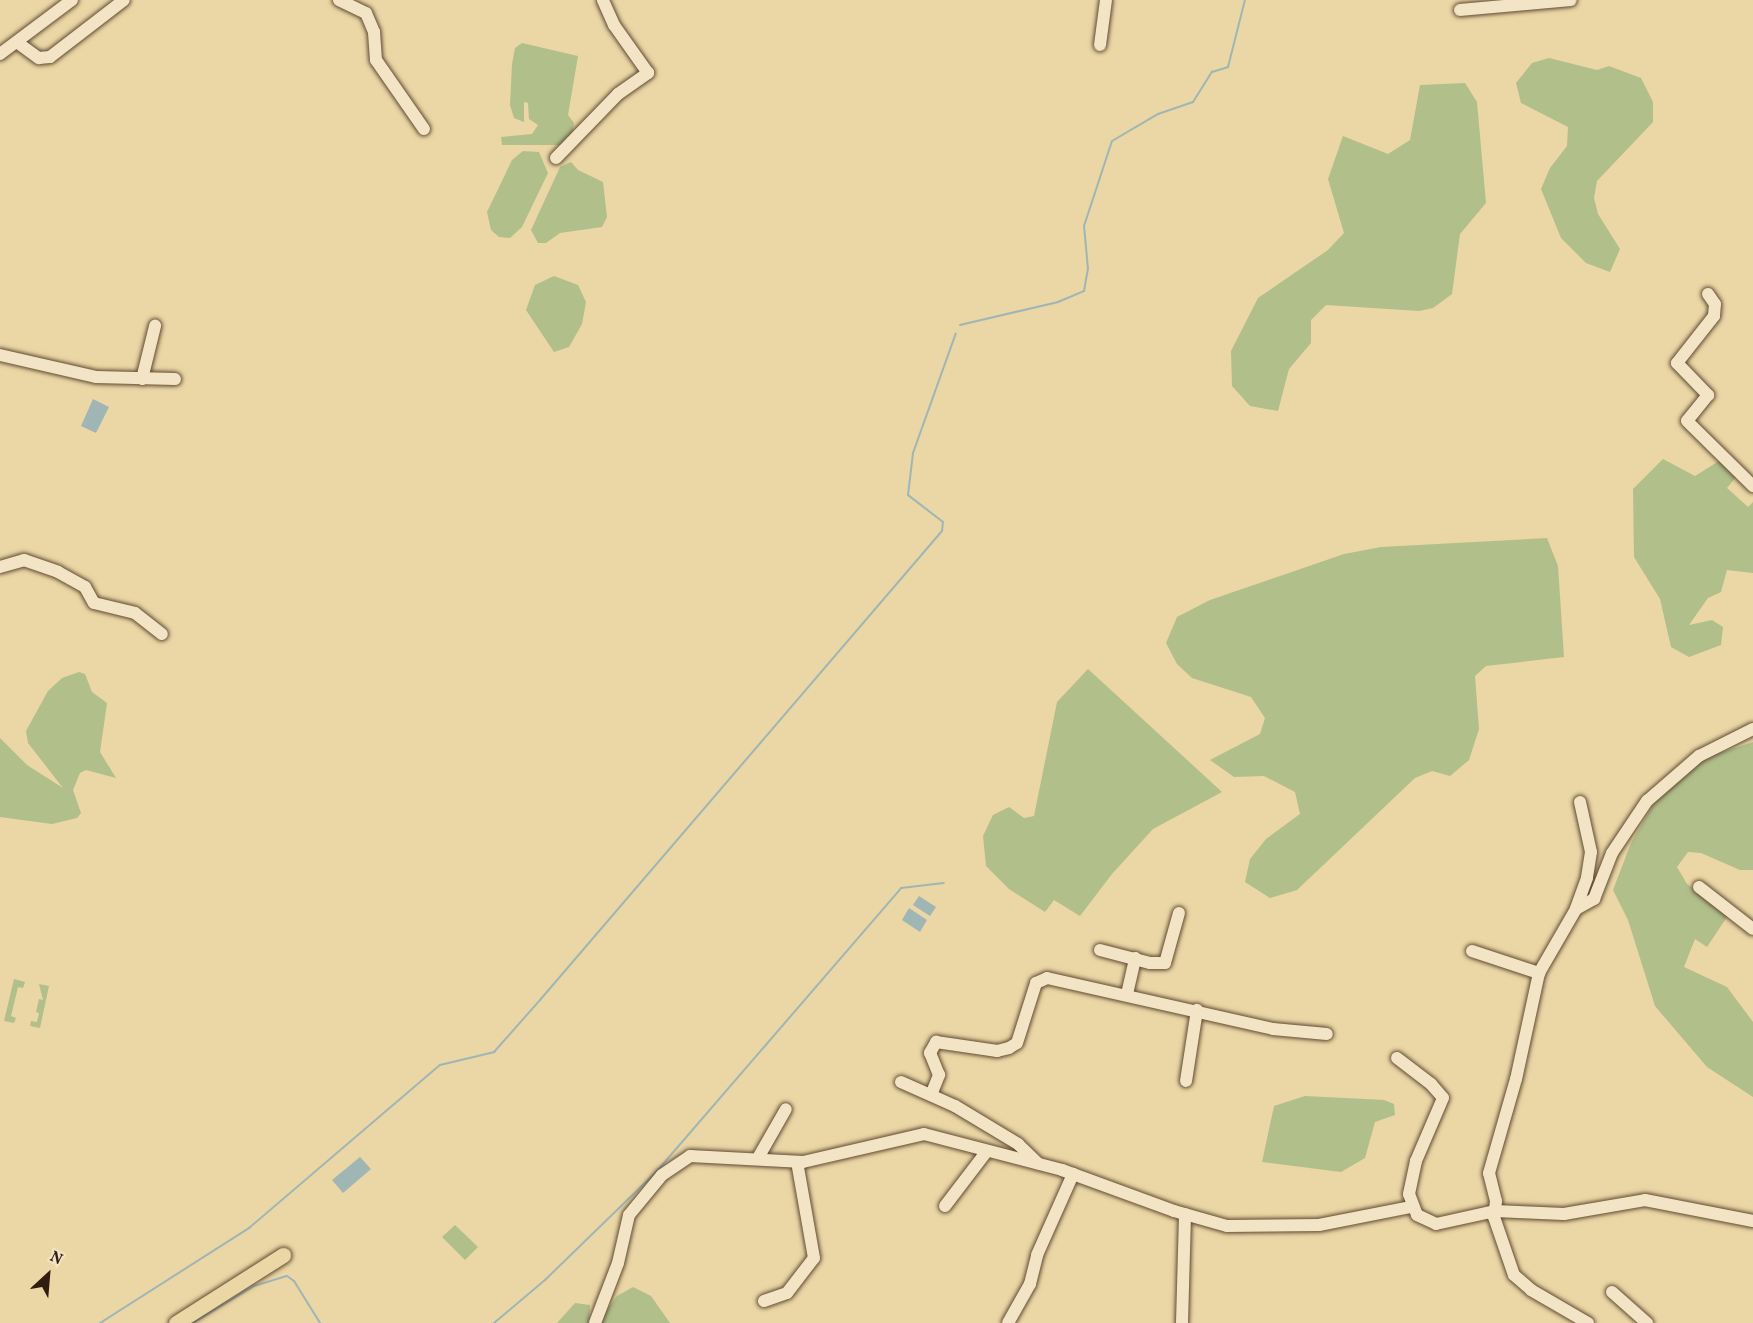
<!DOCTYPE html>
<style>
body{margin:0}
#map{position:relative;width:1753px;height:1323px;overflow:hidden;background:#ebd6a5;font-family:Vollkorn,serif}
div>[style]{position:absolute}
.green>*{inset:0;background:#b1bf8b}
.water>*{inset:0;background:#9fb6b4}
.stream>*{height:2px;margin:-1px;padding:0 1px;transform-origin:1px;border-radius:1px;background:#9fb6b4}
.roads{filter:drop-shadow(0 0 2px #5f4b34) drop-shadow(0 0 2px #5f4b34)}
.minor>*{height:12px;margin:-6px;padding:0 6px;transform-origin:6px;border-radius:6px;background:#f2e4c4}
.major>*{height:15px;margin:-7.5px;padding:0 7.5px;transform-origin:7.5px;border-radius:7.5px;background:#ebd6a5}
span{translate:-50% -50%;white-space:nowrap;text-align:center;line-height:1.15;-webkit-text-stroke:4.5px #f2e4c4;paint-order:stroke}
.north{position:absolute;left:18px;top:1245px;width:60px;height:60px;-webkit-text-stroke:4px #f2e4c4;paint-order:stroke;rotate:26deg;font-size:16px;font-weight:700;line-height:24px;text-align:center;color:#301d0e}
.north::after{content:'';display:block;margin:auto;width:21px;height:27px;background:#301d0e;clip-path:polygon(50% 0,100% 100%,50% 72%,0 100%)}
</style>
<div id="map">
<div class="green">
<div style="clip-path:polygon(522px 43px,578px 56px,568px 115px,574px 123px,571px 140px,563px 145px,502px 145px,501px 137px,532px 134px,538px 125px,529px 119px,528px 103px,524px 102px,524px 122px,514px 118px,510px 105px,512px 64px,515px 48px)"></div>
<div style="clip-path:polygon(1549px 58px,1597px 70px,1609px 66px,1641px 78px,1653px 102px,1653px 122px,1597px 181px,1594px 198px,1598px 214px,1620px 249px,1610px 272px,1586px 263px,1561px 238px,1541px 189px,1550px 168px,1567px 146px,1568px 127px,1521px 103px,1516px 83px,1532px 63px)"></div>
<div style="clip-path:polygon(1465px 83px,1477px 102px,1486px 203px,1460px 234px,1452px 294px,1433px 308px,1419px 311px,1326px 305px,1311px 320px,1311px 343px,1289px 369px,1278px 411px,1250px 406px,1232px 386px,1231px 351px,1258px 298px,1328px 250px,1344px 233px,1328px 179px,1343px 136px,1388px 154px,1410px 140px,1420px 85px)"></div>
<div style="clip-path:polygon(523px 151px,539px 152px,548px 173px,522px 227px,510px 238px,499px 237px,491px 230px,487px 212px,512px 160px)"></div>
<div style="clip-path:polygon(571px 162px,578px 170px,603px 182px,607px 217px,602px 227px,560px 233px,546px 243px,538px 243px,531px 230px,560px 167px)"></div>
<div style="clip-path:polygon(554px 276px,578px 285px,586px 302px,582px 324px,569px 347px,554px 352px,526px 310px,535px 285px)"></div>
<div style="clip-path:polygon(1663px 459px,1695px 476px,1719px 461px,1737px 476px,1727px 488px,1748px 507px,1753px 502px,1753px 573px,1727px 570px,1721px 592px,1708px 598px,1689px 625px,1712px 620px,1723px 627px,1721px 645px,1689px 657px,1671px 647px,1660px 599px,1634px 557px,1633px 489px)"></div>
<div style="clip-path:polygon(1547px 538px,1558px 566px,1564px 657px,1486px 666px,1475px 676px,1479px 729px,1469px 760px,1450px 776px,1432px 771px,1415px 778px,1297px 890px,1270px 898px,1245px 882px,1250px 859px,1266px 839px,1300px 814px,1295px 792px,1264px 776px,1234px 777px,1210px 760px,1260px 734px,1265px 718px,1251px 697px,1192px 678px,1177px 664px,1166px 643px,1177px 617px,1210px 600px,1344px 554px,1381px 547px)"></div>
<div style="clip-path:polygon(1088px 669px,1222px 792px,1153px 829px,1112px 874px,1080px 916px,1054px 900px,1045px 912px,1009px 889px,986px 866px,983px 836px,993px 815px,1009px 807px,1024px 818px,1034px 816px,1057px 702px)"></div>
<div style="clip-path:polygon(79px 672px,85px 674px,92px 692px,107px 703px,100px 752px,116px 778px,86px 770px,80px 773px,73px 790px,81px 813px,77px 818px,52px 824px,0 817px,0 738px,27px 765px,63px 788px,28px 743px,26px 731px,48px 691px,62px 678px)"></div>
<div style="clip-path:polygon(1753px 742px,1753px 870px,1740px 870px,1701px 853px,1688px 852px,1677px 867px,1687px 884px,1729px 914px,1707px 947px,1695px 939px,1684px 967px,1727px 987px,1753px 1022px,1753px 1097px,1707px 1067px,1655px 1006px,1628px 920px,1613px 890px,1631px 843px,1660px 793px,1702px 759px)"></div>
<div style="clip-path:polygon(14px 979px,25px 982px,23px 988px,18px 987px,11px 1016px,16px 1018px,14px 1023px,4px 1021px)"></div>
<div style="clip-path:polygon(39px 984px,49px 986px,40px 1028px,30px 1026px,31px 1021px,37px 1022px,39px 1013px,36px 1012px,39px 999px,43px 1000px)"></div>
<div style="clip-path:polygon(1305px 1096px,1384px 1100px,1394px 1104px,1395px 1115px,1375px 1122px,1365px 1158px,1341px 1172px,1262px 1162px,1274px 1106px)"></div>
<div style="clip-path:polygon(455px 1225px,478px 1247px,465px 1260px,442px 1237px)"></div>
<div style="clip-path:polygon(633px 1287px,651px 1296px,670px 1323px,598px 1323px,617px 1296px)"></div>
<div style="clip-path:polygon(575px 1303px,590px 1305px,589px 1323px,557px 1323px)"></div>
</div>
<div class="water">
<div style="clip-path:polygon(93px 399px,109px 407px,96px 433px,81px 426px)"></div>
<div style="clip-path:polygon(919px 896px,936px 907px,930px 916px,913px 905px)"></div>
<div style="clip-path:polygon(909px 908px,927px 920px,920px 932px,902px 920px)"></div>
<div style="clip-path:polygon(360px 1157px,371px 1169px,343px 1193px,332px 1180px)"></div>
</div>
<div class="stream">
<div style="left:960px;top:325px;width:101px;rotate:-13.2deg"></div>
<div style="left:1058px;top:302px;width:28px;rotate:-23deg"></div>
<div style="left:1084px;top:291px;width:22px;rotate:-80deg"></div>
<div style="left:1088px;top:269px;width:43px;rotate:-95.3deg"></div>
<div style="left:1084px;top:226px;width:89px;rotate:-71.8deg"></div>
<div style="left:1112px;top:141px;width:53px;rotate:-30.4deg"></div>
<div style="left:1158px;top:114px;width:37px;rotate:-19deg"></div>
<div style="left:1193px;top:102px;width:36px;rotate:-58deg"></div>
<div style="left:1212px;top:72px;width:17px;rotate:-17deg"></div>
<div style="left:1228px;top:67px;width:69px;rotate:-75.8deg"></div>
<div style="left:100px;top:1323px;width:177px;rotate:-32.5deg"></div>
<div style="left:249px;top:1228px;width:251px;rotate:-40.5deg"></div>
<div style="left:440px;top:1065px;width:56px;rotate:-13.5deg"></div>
<div style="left:494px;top:1052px;width:69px;rotate:-48.5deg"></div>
<div style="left:540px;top:1000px;width:618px;rotate:-49.4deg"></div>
<div style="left:942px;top:531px;width:9px;rotate:-84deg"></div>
<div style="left:943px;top:522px;width:44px;rotate:-142.4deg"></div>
<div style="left:908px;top:495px;width:42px;rotate:-83.2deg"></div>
<div style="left:913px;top:453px;width:127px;rotate:-70.3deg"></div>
<div style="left:193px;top:1323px;width:71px;rotate:-31.2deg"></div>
<div style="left:254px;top:1286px;width:34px;rotate:-17deg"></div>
<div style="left:287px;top:1276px;width:9px;rotate:36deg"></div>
<div style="left:294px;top:1281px;width:49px;rotate:58.2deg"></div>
<div style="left:494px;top:1323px;width:67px;rotate:-40.1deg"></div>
<div style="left:545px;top:1280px;width:156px;rotate:-44.2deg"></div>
<div style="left:657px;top:1171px;width:374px;rotate:-49.2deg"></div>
<div style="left:901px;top:888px;width:43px;rotate:-6.6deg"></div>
</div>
<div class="roads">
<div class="minor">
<div style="left:339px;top:0;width:30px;rotate:26deg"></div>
<div style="left:366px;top:13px;width:21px;rotate:67deg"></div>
<div style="left:374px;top:32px;width:28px;rotate:86deg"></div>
<div style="left:376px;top:60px;width:84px;rotate:55.2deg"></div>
<div style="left:1460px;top:10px;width:111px;rotate:-5.1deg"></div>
<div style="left:18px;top:43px;width:26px;rotate:36deg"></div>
<div style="left:39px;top:58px;width:11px;rotate:-5deg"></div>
<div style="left:50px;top:57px;width:93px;rotate:-37.6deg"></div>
<div style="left:1100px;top:45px;width:45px;rotate:-82.4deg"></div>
<div style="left:0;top:54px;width:90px;rotate:-36.9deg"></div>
<div style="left:556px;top:158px;width:89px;rotate:-45.9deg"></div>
<div style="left:618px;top:94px;width:37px;rotate:-35deg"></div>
<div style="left:648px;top:73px;width:59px;rotate:-125.3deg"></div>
<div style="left:614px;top:25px;width:27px;rotate:-114deg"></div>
<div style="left:1708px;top:294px;width:12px;rotate:55deg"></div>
<div style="left:1715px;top:304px;width:12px;rotate:95deg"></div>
<div style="left:1714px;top:316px;width:60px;rotate:128.2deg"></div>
<div style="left:1677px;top:363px;width:45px;rotate:45.9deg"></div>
<div style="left:1708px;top:395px;width:33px;rotate:129deg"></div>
<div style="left:1687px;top:421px;width:93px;rotate:44.6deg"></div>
<div style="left:0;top:355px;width:98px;rotate:12.9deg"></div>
<div style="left:96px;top:377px;width:79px;rotate:1.5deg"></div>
<div style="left:142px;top:379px;width:55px;rotate:-76.2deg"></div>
<div style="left:0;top:567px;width:25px;rotate:-16deg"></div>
<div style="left:24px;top:560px;width:36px;rotate:19deg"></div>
<div style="left:58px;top:572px;width:31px;rotate:29deg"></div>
<div style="left:85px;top:587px;width:18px;rotate:61deg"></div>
<div style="left:94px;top:603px;width:42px;rotate:13.7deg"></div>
<div style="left:135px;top:613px;width:34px;rotate:38deg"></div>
<div style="left:1580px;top:802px;width:51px;rotate:77.6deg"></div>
<div style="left:1591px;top:852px;width:26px;rotate:99deg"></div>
<div style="left:1587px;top:878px;width:33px;rotate:110deg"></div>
<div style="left:1576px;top:909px;width:74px;rotate:120deg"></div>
<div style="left:1539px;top:973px;width:108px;rotate:102.2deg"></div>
<div style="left:1516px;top:1079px;width:98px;rotate:106deg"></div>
<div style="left:1489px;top:1173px;width:29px;rotate:76deg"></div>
<div style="left:1496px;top:1201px;width:16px;rotate:97deg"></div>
<div style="left:1494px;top:1217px;width:61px;rotate:71deg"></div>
<div style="left:1514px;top:1275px;width:23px;rotate:41deg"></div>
<div style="left:1531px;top:1290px;width:66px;rotate:30.1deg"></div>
<div style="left:1699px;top:887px;width:68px;rotate:37.9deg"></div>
<div style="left:1576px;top:909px;width:21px;rotate:-29deg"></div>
<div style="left:1594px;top:899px;width:49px;rotate:-68.6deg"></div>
<div style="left:1612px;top:853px;width:63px;rotate:-56.1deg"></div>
<div style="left:1647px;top:801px;width:69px;rotate:-40.9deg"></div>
<div style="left:1699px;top:756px;width:60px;rotate:-26.6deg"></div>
<div style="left:1100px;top:950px;width:52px;rotate:14.6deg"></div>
<div style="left:1150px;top:963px;width:15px"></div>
<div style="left:1165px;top:963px;width:52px;rotate:-74.4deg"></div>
<div style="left:1472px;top:951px;width:71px;rotate:18.2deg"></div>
<div style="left:1127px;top:994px;width:37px;rotate:-77deg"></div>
<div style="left:1397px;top:1058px;width:43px;rotate:37.4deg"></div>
<div style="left:1431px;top:1084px;width:18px;rotate:49deg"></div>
<div style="left:1443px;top:1098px;width:69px;rotate:113.2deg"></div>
<div style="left:1416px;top:1161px;width:34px;rotate:102deg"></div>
<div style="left:1409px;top:1194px;width:22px;rotate:69deg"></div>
<div style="left:1417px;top:1215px;width:21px;rotate:25deg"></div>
<div style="left:1436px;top:1224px;width:60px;rotate:-12.4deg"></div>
<div style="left:1495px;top:1211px;width:69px;rotate:2.5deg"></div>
<div style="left:1564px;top:1214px;width:82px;rotate:-9.8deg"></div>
<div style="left:1645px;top:1200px;width:110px;rotate:11deg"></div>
<div style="left:1186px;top:1081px;width:72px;rotate:-81.2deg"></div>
<div style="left:901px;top:1082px;width:59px;rotate:24deg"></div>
<div style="left:955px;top:1106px;width:74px;rotate:31.1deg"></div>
<div style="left:1018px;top:1144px;width:28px;rotate:44deg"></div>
<div style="left:931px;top:1095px;width:22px;rotate:-68deg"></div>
<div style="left:939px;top:1075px;width:24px;rotate:-112deg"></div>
<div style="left:930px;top:1053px;width:13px;rotate:-61deg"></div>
<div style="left:936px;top:1042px;width:62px;rotate:8.4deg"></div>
<div style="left:997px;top:1051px;width:12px;rotate:-14deg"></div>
<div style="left:1009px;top:1048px;width:9px;rotate:-32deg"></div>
<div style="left:1017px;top:1043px;width:63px;rotate:-72.4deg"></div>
<div style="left:1036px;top:983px;width:12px;rotate:-24deg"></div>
<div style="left:1047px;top:978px;width:232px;rotate:12.7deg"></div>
<div style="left:1273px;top:1029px;width:54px;rotate:5.3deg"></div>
<div style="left:758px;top:1158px;width:56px;rotate:-60.3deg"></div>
<div style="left:945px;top:1206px;width:69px;rotate:-52.6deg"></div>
<div style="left:1612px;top:1292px;width:47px;rotate:41.5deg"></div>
<div style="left:764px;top:1301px;width:24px;rotate:-19deg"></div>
<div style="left:787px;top:1293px;width:44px;rotate:-52.4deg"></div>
<div style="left:814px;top:1258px;width:97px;rotate:-100deg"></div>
<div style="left:595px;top:1323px;width:64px;rotate:-69deg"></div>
<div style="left:618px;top:1263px;width:49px;rotate:-77.1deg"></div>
<div style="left:629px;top:1215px;width:52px;rotate:-50.5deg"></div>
<div style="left:662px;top:1175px;width:34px;rotate:-34deg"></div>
<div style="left:690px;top:1156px;width:113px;rotate:3deg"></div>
<div style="left:803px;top:1162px;width:124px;rotate:-13deg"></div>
<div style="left:924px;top:1134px;width:143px;rotate:14.6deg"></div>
<div style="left:1062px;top:1170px;width:119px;rotate:20.1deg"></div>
<div style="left:1174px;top:1211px;width:55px;rotate:15.8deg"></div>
<div style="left:1227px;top:1226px;width:92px;rotate:-0.6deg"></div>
<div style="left:1319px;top:1225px;width:94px;rotate:-11.1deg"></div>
<div style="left:1008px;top:1323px;width:45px;rotate:-60.6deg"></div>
<div style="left:1030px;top:1284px;width:30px;rotate:-76deg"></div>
<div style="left:1037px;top:1255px;width:89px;rotate:-66deg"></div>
<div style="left:1182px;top:1323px;width:109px;rotate:-88.4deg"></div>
</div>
<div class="major">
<div style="left:176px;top:1323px;width:127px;rotate:-32.4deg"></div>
</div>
</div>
<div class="north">N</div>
</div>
